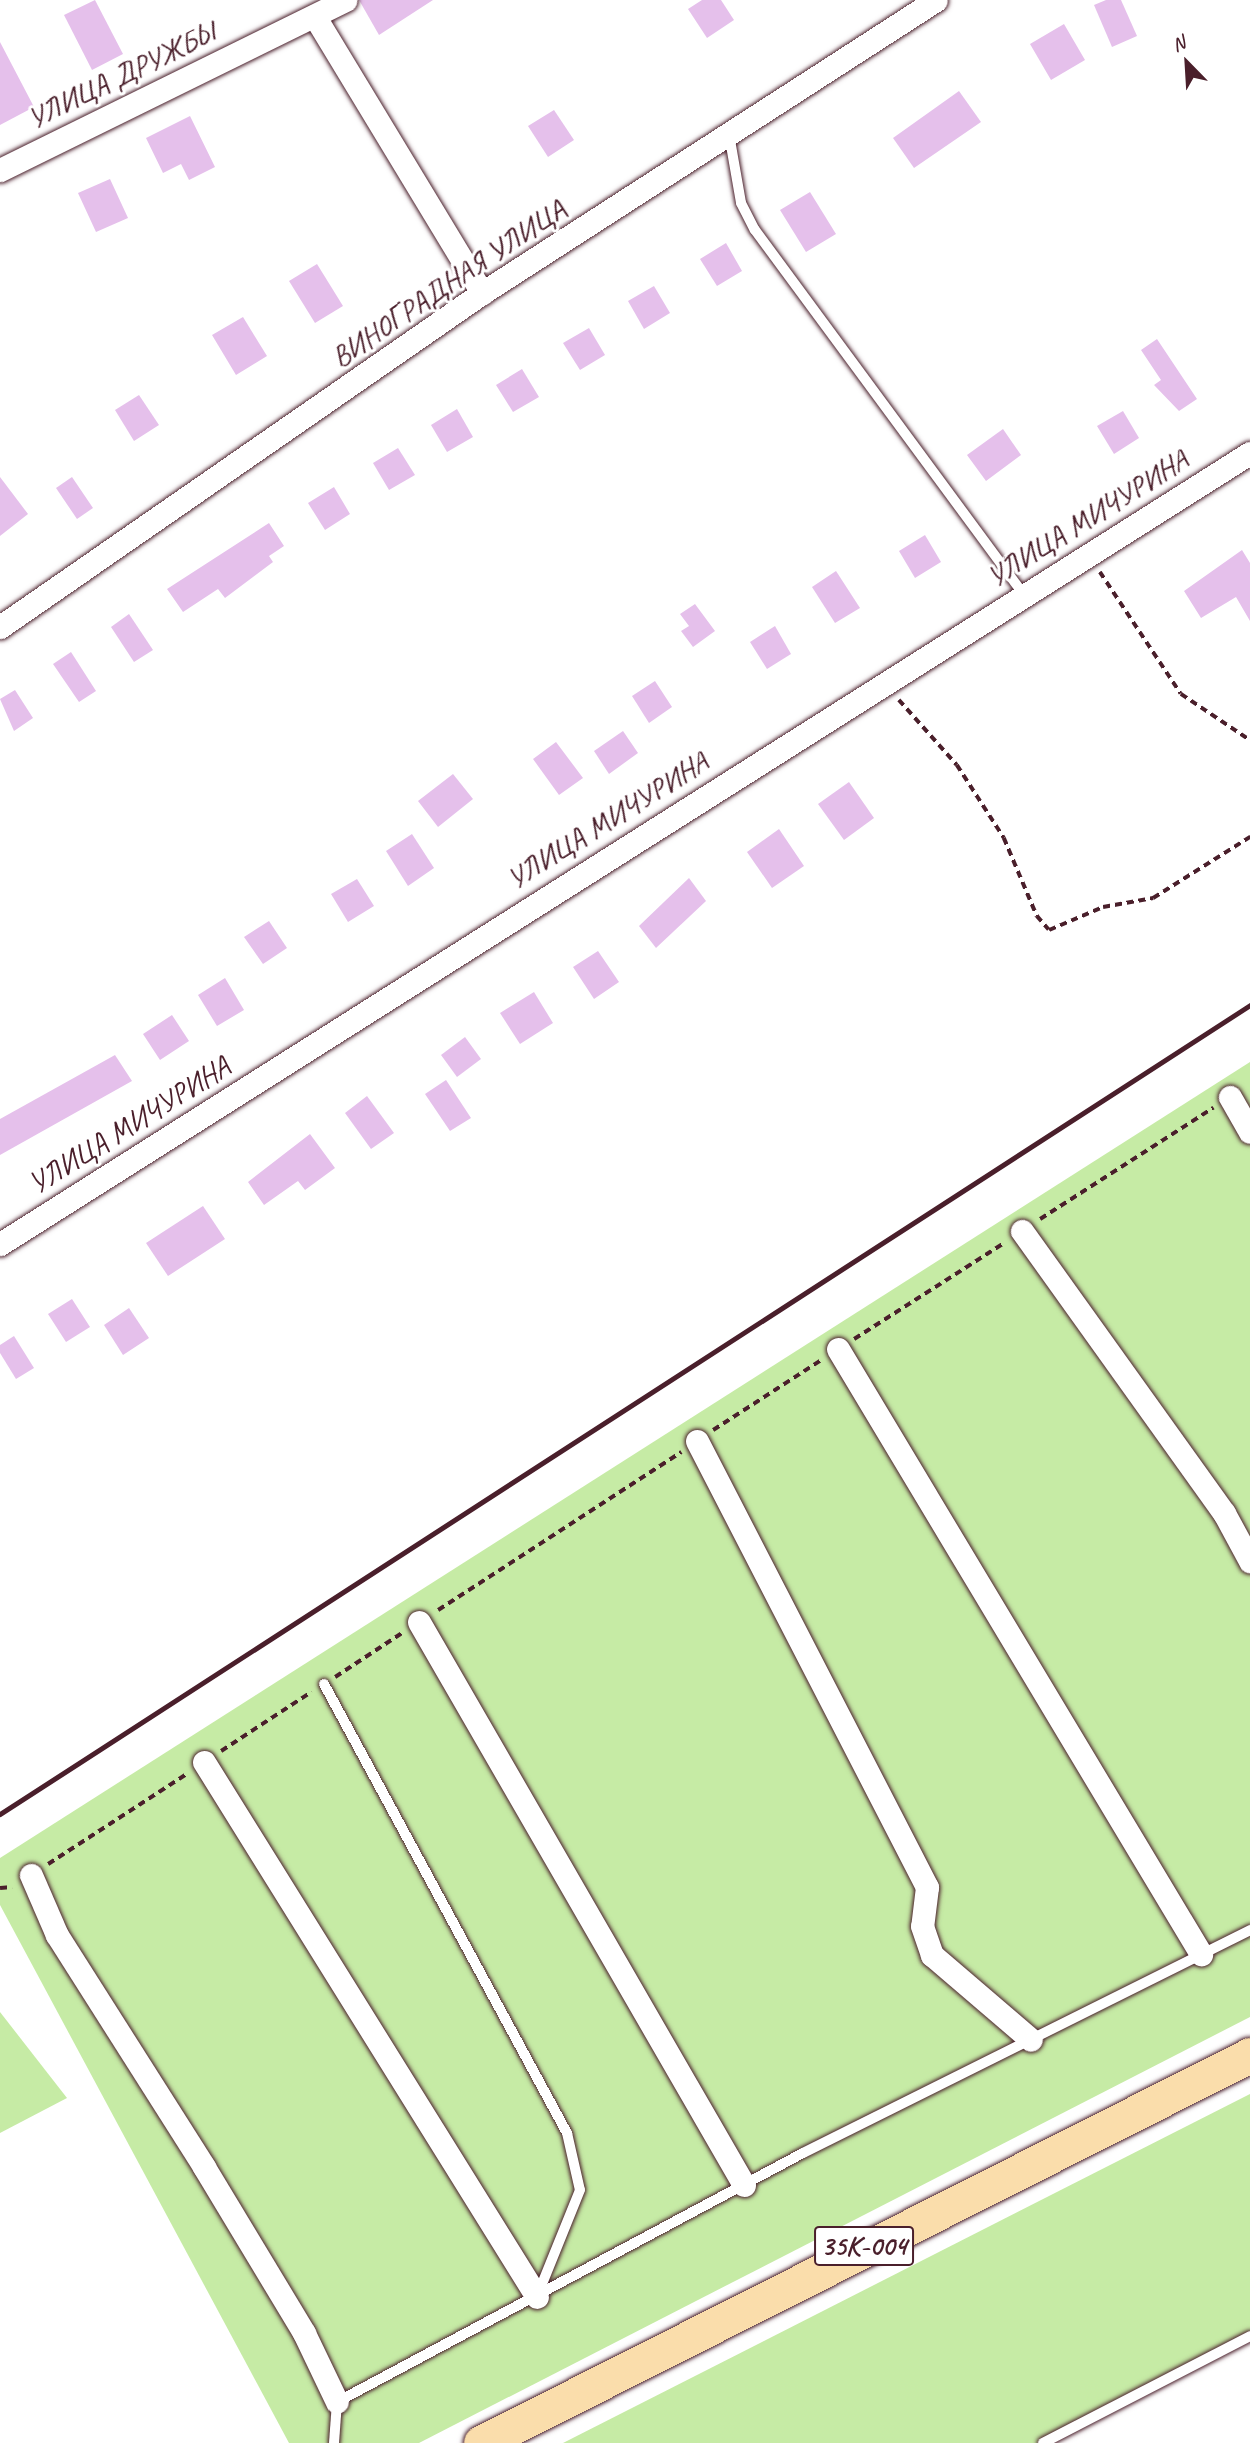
<!DOCTYPE html>
<meta charset="utf-8">
<style>
body{margin:0}
#map{position:relative;width:1250px;height:2443px;overflow:hidden;background:#fff;font-family:Caveat,sans-serif}
div>[style]{position:absolute}
.green>*{inset:0;background:#c6eba5}
.building>*{inset:0;background:#e5c0eb}
.path>*{height:3.5px;margin-top:-1.75px;transform-origin:0;background:repeating-linear-gradient(90deg,#4a1f2b 0 7px,transparent 0 12px)}
.roads{filter:drop-shadow(0 0 2px #4a1f2b) drop-shadow(0 0 2px #4a1f2b)}
.service>*{height:10px;margin:-5px;padding:0 5px;transform-origin:5px;border-radius:5px;background:#fff}
.minor>*{height:23px;margin:-11.5px;padding:0 11.5px;transform-origin:11.5px;border-radius:11.5px;background:#fff}
.primary>*{height:35px;margin:-17.5px;padding:0 17.5px;transform-origin:17.5px;border-radius:17.5px;background:#faddab}
.rail>*{height:5px;margin:-2.5px;padding:0 2.5px;transform-origin:2.5px;border-radius:2.5px;background:#4a1f2b}
span{translate:-50% -50%;white-space:nowrap;text-align:center;line-height:1.15;-webkit-text-stroke:6px #fff;paint-order:stroke}
.shield-label span{padding:2px 5px;background:#fff;border:2px solid;border-radius:5px;-webkit-text-stroke-width:0}
.shield-label{font-size:28px;color:#4a1f2b;font-weight:700}
.street-label{font-size:30px;color:#4a1f2b}
.north{position:absolute;left:1152px;top:28px;width:70px;height:70px;-webkit-text-stroke:5px #fff;paint-order:stroke;rotate:336deg;font-size:19px;font-weight:700;line-height:28px;text-align:center;color:#4a1f2b}
.north::after{content:'';display:block;margin:auto;width:24px;height:32px;background:#4a1f2b;clip-path:polygon(50% 0,100% 100%,50% 72%,0 100%)}
</style>
<div id="map">
<div class="green">
<div style="clip-path:polygon(1250px 1062px,1250px 2017px,419px 2443px,289px 2443px,0 1905px,0 1858px)"></div>
<div style="clip-path:polygon(0 2012px,67px 2098px,0 2133px)"></div>
<div style="clip-path:polygon(1250px 2094px,1250px 2336px,1044px 2443px,563px 2443px)"></div>
</div>
<div class="building">
<div style="clip-path:polygon(95px 0,123px 54px,92px 70px,64px 15px)"></div>
<div style="clip-path:polygon(359px 0,433px 0,379px 35px)"></div>
<div style="clip-path:polygon(702px 0,721px 0,734px 20px,707px 38px,688px 9px)"></div>
<div style="clip-path:polygon(1106px 0,1121px 0,1137px 36px,1112px 47px,1094px 5px)"></div>
<div style="clip-path:polygon(1064px 24px,1085px 60px,1051px 80px,1030px 44px)"></div>
<div style="clip-path:polygon(0 42px,34px 107px,0 125px)"></div>
<div style="clip-path:polygon(959px 91px,981px 122px,914px 168px,893px 138px)"></div>
<div style="clip-path:polygon(554px 110px,574px 140px,548px 157px,528px 126px)"></div>
<div style="clip-path:polygon(190px 116px,215px 167px,189px 180px,181px 164px,163px 173px,146px 138px)"></div>
<div style="clip-path:polygon(110px 179px,128px 218px,96px 232px,78px 193px)"></div>
<div style="clip-path:polygon(810px 192px,836px 234px,806px 252px,780px 210px)"></div>
<div style="clip-path:polygon(726px 243px,742px 271px,717px 286px,700px 259px)"></div>
<div style="clip-path:polygon(317px 264px,343px 306px,315px 323px,289px 281px)"></div>
<div style="clip-path:polygon(654px 286px,670px 313px,644px 329px,628px 301px)"></div>
<div style="clip-path:polygon(243px 317px,267px 356px,236px 375px,212px 335px)"></div>
<div style="clip-path:polygon(589px 328px,605px 355px,580px 370px,563px 343px)"></div>
<div style="clip-path:polygon(1157px 339px,1197px 399px,1179px 411px,1154px 385px,1161px 380px,1141px 350px)"></div>
<div style="clip-path:polygon(522px 369px,539px 397px,513px 412px,496px 385px)"></div>
<div style="clip-path:polygon(139px 395px,159px 425px,134px 441px,115px 410px)"></div>
<div style="clip-path:polygon(457px 409px,473px 437px,447px 452px,431px 425px)"></div>
<div style="clip-path:polygon(1123px 411px,1139px 438px,1114px 454px,1097px 426px)"></div>
<div style="clip-path:polygon(1003px 429px,1021px 455px,986px 481px,967px 455px)"></div>
<div style="clip-path:polygon(398px 448px,415px 475px,389px 490px,373px 463px)"></div>
<div style="clip-path:polygon(0 477px,28px 514px,0 536px)"></div>
<div style="clip-path:polygon(72px 477px,93px 508px,77px 519px,56px 488px)"></div>
<div style="clip-path:polygon(334px 487px,350px 514px,325px 530px,308px 503px)"></div>
<div style="clip-path:polygon(269px 523px,284px 546px,269px 556px,273px 562px,225px 598px,218px 589px,183px 612px,167px 589px)"></div>
<div style="clip-path:polygon(925px 535px,941px 562px,915px 578px,899px 551px)"></div>
<div style="clip-path:polygon(1242px 550px,1250px 563px,1250px 621px,1236px 597px,1201px 618px,1184px 591px)"></div>
<div style="clip-path:polygon(836px 571px,860px 608px,835px 623px,812px 587px)"></div>
<div style="clip-path:polygon(695px 604px,715px 631px,693px 647px,681px 631px,689px 626px,680px 614px)"></div>
<div style="clip-path:polygon(129px 614px,153px 650px,134px 662px,111px 627px)"></div>
<div style="clip-path:polygon(775px 626px,791px 654px,767px 669px,750px 642px)"></div>
<div style="clip-path:polygon(71px 652px,96px 691px,79px 702px,53px 664px)"></div>
<div style="clip-path:polygon(655px 681px,672px 707px,649px 723px,632px 696px)"></div>
<div style="clip-path:polygon(15px 690px,33px 718px,14px 731px,0 699px)"></div>
<div style="clip-path:polygon(623px 731px,638px 753px,609px 774px,594px 751px)"></div>
<div style="clip-path:polygon(556px 742px,583px 778px,559px 795px,533px 759px)"></div>
<div style="clip-path:polygon(453px 774px,473px 799px,438px 827px,418px 801px)"></div>
<div style="clip-path:polygon(849px 782px,874px 818px,844px 840px,818px 804px)"></div>
<div style="clip-path:polygon(779px 829px,804px 866px,772px 888px,747px 852px)"></div>
<div style="clip-path:polygon(412px 834px,434px 868px,408px 886px,386px 851px)"></div>
<div style="clip-path:polygon(689px 878px,706px 901px,656px 948px,639px 926px)"></div>
<div style="clip-path:polygon(357px 879px,374px 906px,348px 922px,331px 894px)"></div>
<div style="clip-path:polygon(269px 921px,287px 948px,263px 964px,244px 937px)"></div>
<div style="clip-path:polygon(598px 951px,619px 982px,594px 999px,573px 967px)"></div>
<div style="clip-path:polygon(225px 978px,244px 1010px,217px 1026px,198px 995px)"></div>
<div style="clip-path:polygon(534px 992px,553px 1023px,520px 1044px,500px 1013px)"></div>
<div style="clip-path:polygon(172px 1015px,189px 1041px,160px 1060px,143px 1034px)"></div>
<div style="clip-path:polygon(465px 1037px,481px 1059px,457px 1077px,441px 1055px)"></div>
<div style="clip-path:polygon(115px 1055px,132px 1081px,0 1155px,0 1119px)"></div>
<div style="clip-path:polygon(446px 1080px,471px 1118px,450px 1131px,425px 1094px)"></div>
<div style="clip-path:polygon(367px 1096px,394px 1133px,371px 1149px,345px 1113px)"></div>
<div style="clip-path:polygon(310px 1134px,335px 1168px,305px 1190px,298px 1181px,264px 1205px,248px 1182px)"></div>
<div style="clip-path:polygon(203px 1206px,225px 1239px,168px 1276px,146px 1243px)"></div>
<div style="clip-path:polygon(72px 1299px,90px 1327px,66px 1342px,48px 1314px)"></div>
<div style="clip-path:polygon(129px 1308px,149px 1338px,123px 1355px,104px 1325px)"></div>
<div style="clip-path:polygon(14px 1336px,34px 1368px,16px 1379px,0 1353px,0 1345px)"></div>
</div>
<div class="path">
<div style="left:1100px;top:572px;width:146px;rotate:56.4deg"></div>
<div style="left:1181px;top:694px;width:83px;rotate:33.7deg"></div>
<div style="left:899px;top:700px;width:87px;rotate:48.3deg"></div>
<div style="left:957px;top:765px;width:87px;rotate:57.2deg"></div>
<div style="left:1004px;top:838px;width:85px;rotate:67.1deg"></div>
<div style="left:1037px;top:916px;width:18px;rotate:49deg"></div>
<div style="left:1049px;top:930px;width:59px;rotate:-23.1deg"></div>
<div style="left:1103px;top:907px;width:51px;rotate:-10.2deg"></div>
<div style="left:1153px;top:898px;width:115px;rotate:-32.2deg"></div>
<div style="left:1040px;top:1219px;width:206px;rotate:-32.7deg"></div>
<div style="left:854px;top:1339px;width:178px;rotate:-32.6deg"></div>
<div style="left:713px;top:1430px;width:129px;rotate:-32.9deg"></div>
<div style="left:438px;top:1610px;width:290px;rotate:-33deg"></div>
<div style="left:335px;top:1677px;width:80px;rotate:-33.3deg"></div>
<div style="left:221px;top:1751px;width:108px;rotate:-33.2deg"></div>
<div style="left:48px;top:1864px;width:167px;rotate:-33deg"></div>
<div style="left:0;top:1888px;width:12px;rotate:-5deg"></div>
</div>
<div class="roads">
<div class="service">
<div style="left:729px;top:134px;width:70px;rotate:80.1deg"></div>
<div style="left:741px;top:203px;width:30px;rotate:63deg"></div>
<div style="left:755px;top:230px;width:453px;rotate:53.6deg"></div>
<div style="left:324px;top:1684px;width:511px;rotate:61.58deg"></div>
<div style="left:567px;top:2133px;width:58px;rotate:77.2deg"></div>
<div style="left:580px;top:2190px;width:112px;rotate:112deg"></div>
<div style="left:334px;top:2443px;width:41px;rotate:-85.8deg"></div>
<div style="left:337px;top:2402px;width:528px;rotate:-28.12deg"></div>
<div style="left:803px;top:2153px;width:500px;rotate:-26.5deg"></div>
<div style="left:1043px;top:2443px;width:233px;rotate:-27.3deg"></div>
</div>
<div class="minor">
<div style="left:315px;top:17px;width:323px;rotate:58.8deg"></div>
<div style="left:0;top:170px;width:385px;rotate:-26.2deg"></div>
<div style="left:0;top:627px;width:586px;rotate:-34.72deg"></div>
<div style="left:482px;top:293px;width:540px;rotate:-32.84deg"></div>
<div style="left:1230px;top:1097px;width:40px;rotate:60.3deg"></div>
<div style="left:1022px;top:1231px;width:347px;rotate:54.4deg"></div>
<div style="left:1224px;top:1513px;width:55px;rotate:61.6deg"></div>
<div style="left:0;top:1244px;width:1479px;rotate:-32.33deg"></div>
<div style="left:838px;top:1349px;width:706px;rotate:59.04deg"></div>
<div style="left:697px;top:1441px;width:502px;rotate:62.72deg"></div>
<div style="left:927px;top:1887px;width:39px;rotate:97deg"></div>
<div style="left:922px;top:1926px;width:31px;rotate:71deg"></div>
<div style="left:932px;top:1955px;width:130px;rotate:40.6deg"></div>
<div style="left:419px;top:1622px;width:650px;rotate:60deg"></div>
<div style="left:204px;top:1762px;width:630px;rotate:58.1deg"></div>
<div style="left:31px;top:1875px;width:65px;rotate:66.6deg"></div>
<div style="left:57px;top:1935px;width:275px;rotate:57.6deg"></div>
<div style="left:204px;top:2167px;width:194px;rotate:58.9deg"></div>
<div style="left:304px;top:2333px;width:76px;rotate:64.4deg"></div>
</div>
<div class="primary">
<div style="left:481px;top:2443px;width:861px;rotate:-26.77deg"></div>
</div>
</div>
<div class="rail">
<div style="left:0;top:1814px;width:1489px;rotate:-32.91deg"></div>
</div>
<div class="shield-label">
<span style="left:864px;top:2246px">35К-004</span>
</div>
<div class="street-label">
<span style="left:121px;top:75px;rotate:-26deg">УЛИЦА ДРУЖБЫ</span>
<span style="left:448px;top:283px;rotate:-34deg">ВИНОГРАДНАЯ УЛИЦА</span>
<span style="left:1087px;top:518px;rotate:-32deg">УЛИЦА МИЧУРИНА</span>
<span style="left:607px;top:820px;rotate:-32deg">УЛИЦА МИЧУРИНА</span>
<span style="left:129px;top:1125px;rotate:-32deg">УЛИЦА МИЧУРИНА</span>
</div>
<div class="north">N</div>
</div>
